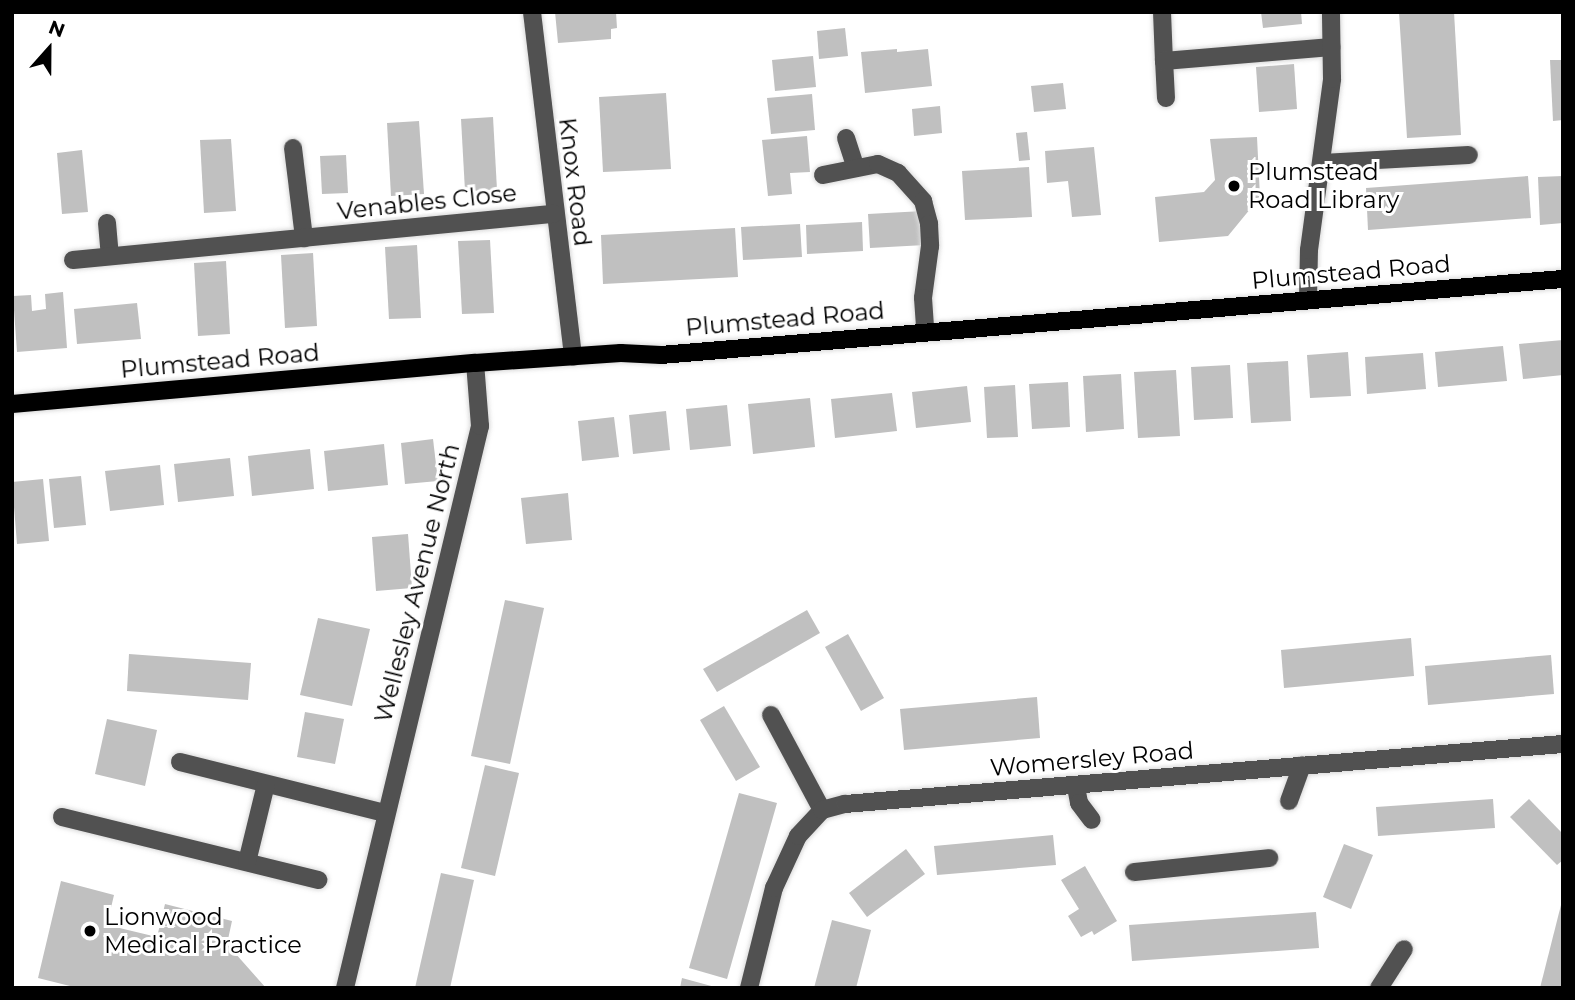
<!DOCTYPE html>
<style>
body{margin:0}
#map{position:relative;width:1575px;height:1000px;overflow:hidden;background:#fff;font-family:Montserrat,sans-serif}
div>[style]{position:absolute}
.building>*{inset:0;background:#c0c0c0}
.roads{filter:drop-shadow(0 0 2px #dbdbdb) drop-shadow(0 0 2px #dbdbdb)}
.minor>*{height:18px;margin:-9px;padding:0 9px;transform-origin:9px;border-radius:9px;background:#515151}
.major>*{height:18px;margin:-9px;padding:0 9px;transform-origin:9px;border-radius:9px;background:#000}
.dots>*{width:19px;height:19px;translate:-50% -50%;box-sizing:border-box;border:4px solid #fff;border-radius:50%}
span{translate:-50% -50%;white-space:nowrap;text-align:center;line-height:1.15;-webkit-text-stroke:6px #fff;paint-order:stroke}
.poi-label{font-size:24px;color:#000}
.left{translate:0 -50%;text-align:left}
.street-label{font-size:24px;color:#000}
.frame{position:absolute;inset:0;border:14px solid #000;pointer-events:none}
.north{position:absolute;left:14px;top:14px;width:70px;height:70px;-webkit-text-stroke:5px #fff;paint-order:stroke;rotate:21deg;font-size:19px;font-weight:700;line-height:28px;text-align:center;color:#000}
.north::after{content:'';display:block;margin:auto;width:24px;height:32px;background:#000;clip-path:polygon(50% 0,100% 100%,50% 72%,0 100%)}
</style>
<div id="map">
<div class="building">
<div style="clip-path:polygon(555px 12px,616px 12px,617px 28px,611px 29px,611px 39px,558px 43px)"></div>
<div style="clip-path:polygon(1261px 12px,1301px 12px,1302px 24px,1263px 28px)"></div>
<div style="clip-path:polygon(1399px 12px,1454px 12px,1461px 135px,1407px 138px)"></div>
<div style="clip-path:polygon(845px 28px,848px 56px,819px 59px,817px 31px)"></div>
<div style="clip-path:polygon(897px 49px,897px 52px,928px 49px,932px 86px,865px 93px,861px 52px)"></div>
<div style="clip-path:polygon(813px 56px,816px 87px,775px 91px,772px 60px)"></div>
<div style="clip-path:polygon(1550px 60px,1563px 60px,1563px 120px,1553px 121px)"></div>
<div style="clip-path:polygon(1294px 64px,1297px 109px,1259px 112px,1256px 67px)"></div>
<div style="clip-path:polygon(1063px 83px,1066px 109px,1034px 112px,1031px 86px)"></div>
<div style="clip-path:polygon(666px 93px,671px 169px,603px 172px,599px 97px)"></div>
<div style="clip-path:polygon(812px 94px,815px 130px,771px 134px,767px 98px)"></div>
<div style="clip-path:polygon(940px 106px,942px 133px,914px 136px,912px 109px)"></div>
<div style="clip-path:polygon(493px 117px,497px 190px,465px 191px,461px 119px)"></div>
<div style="clip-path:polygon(419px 121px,424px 194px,391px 196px,387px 123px)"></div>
<div style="clip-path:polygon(1027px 132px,1030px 160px,1019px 161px,1016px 133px)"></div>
<div style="clip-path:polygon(807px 136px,810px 172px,790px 173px,792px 194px,768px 196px,762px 140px)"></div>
<div style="clip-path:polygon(1257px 137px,1260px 197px,1228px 236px,1159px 242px,1155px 197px,1204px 192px,1215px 180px,1210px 139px)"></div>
<div style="clip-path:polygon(231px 139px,236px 211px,204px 213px,200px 140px)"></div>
<div style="clip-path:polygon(1094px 147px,1101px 215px,1072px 217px,1068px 181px,1047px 183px,1045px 151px)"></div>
<div style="clip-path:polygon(82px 150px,88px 212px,62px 214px,57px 153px)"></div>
<div style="clip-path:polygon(346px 155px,348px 193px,322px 194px,320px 156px)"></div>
<div style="clip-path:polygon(1029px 167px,1032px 217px,965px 220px,962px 171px)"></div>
<div style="clip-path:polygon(1528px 176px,1531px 218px,1368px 230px,1366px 188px)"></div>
<div style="clip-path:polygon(1563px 176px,1563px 223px,1540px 225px,1538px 177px)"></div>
<div style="clip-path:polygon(923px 211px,925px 245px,870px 248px,868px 214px)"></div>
<div style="clip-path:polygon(862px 222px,863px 251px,807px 254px,806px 225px)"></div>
<div style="clip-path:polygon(800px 224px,802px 257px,743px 260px,741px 227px)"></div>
<div style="clip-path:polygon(735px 228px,738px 277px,603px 284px,601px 235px)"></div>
<div style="clip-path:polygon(490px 240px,494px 313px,462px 314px,458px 241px)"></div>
<div style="clip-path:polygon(417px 245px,421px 318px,389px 319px,385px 247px)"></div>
<div style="clip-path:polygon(313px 253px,317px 326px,285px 328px,281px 255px)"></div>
<div style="clip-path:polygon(226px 261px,230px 334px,198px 336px,194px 263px)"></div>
<div style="clip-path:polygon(63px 292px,67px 348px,17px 352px,13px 296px,31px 295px,32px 311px,46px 309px,45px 294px)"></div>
<div style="clip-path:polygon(137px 303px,141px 339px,77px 344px,74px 309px)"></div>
<div style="clip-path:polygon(1563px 340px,1563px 375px,1523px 379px,1519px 344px)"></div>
<div style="clip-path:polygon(1503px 346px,1507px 381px,1438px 387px,1435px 352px)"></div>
<div style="clip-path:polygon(1348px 352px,1351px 396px,1310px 398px,1307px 355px)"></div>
<div style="clip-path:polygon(1423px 353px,1426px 389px,1367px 394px,1365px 357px)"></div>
<div style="clip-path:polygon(1288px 361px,1291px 421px,1251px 423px,1247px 363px)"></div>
<div style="clip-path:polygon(1230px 365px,1233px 418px,1194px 420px,1191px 367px)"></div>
<div style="clip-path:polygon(1176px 370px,1180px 436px,1138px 438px,1134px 372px)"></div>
<div style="clip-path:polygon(1121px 374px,1124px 429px,1086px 432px,1083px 376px)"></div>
<div style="clip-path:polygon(1068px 382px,1070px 427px,1032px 429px,1029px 384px)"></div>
<div style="clip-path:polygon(1015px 385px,1018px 437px,987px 438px,984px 387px)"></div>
<div style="clip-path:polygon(967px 386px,971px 422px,916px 428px,912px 392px)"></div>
<div style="clip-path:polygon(892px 393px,897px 431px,835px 438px,831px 399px)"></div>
<div style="clip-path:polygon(810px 398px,815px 447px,753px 454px,748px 404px)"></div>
<div style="clip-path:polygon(727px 405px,731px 446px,690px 450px,686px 409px)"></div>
<div style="clip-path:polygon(666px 411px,670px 450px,633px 454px,629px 415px)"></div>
<div style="clip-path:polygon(614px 417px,619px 457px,582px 461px,578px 421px)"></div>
<div style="clip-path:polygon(433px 439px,438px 481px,405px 484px,401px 443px)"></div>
<div style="clip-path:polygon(384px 444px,388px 485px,328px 491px,324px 451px)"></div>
<div style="clip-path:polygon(310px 449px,314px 489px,252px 496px,248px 456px)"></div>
<div style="clip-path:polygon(230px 458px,234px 496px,178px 502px,174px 464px)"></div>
<div style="clip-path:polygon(160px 465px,164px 505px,110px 511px,105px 471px)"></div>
<div style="clip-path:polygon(81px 476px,86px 525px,54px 528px,49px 479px)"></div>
<div style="clip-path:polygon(43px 479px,49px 541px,17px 544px,12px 482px)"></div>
<div style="clip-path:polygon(568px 493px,572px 540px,526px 544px,521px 498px)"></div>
<div style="clip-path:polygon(408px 534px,412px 588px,376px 591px,372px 537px)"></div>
<div style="clip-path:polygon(505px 600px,544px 608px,510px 764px,471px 756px)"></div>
<div style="clip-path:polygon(807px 610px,820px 633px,717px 692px,703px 669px)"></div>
<div style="clip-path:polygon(318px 618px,370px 629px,352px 706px,300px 695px)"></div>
<div style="clip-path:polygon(848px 634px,884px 698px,861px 711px,825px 647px)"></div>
<div style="clip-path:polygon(1411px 638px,1414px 676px,1284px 688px,1281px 650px)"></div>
<div style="clip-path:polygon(129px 654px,251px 663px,248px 700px,127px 691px)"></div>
<div style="clip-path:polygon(1551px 655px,1554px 694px,1428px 705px,1425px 666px)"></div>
<div style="clip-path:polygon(1037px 697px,1040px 738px,904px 750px,900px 709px)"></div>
<div style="clip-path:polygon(724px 706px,760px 767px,736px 781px,700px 720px)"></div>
<div style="clip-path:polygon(305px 712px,344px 719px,335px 764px,297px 757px)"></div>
<div style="clip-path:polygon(107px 719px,157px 730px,145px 786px,95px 774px)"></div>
<div style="clip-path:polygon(485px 765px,519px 773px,495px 876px,461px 868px)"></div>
<div style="clip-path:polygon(739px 793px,777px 803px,727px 979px,689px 968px)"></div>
<div style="clip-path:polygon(1493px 799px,1495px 828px,1378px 836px,1376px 807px)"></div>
<div style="clip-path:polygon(1529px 799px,1563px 834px,1563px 860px,1557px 865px,1510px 817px)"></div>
<div style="clip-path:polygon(1053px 835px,1056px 865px,937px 875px,934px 846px)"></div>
<div style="clip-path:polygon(1344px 844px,1373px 855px,1351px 909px,1323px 897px)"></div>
<div style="clip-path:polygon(906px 849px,925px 874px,867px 917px,849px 893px)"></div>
<div style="clip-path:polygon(1085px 866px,1117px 921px,1094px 935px,1092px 931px,1081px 937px,1068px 916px,1079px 909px,1061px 880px)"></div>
<div style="clip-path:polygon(441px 873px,474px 880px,450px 988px,415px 988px)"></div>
<div style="clip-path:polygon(61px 881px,114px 895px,107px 925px,157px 937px,165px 904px,232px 921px,227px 944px,266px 988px,78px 988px,38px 978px)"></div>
<div style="clip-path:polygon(1562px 901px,1563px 988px,1540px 988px)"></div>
<div style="clip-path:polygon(1316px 912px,1319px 948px,1132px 961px,1129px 925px)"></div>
<div style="clip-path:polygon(832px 920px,871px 930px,856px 988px,814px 988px)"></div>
<div style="clip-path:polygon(682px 978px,715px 987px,715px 988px,680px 988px)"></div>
</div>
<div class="roads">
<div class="minor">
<div style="left:532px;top:12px;width:347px;rotate:83.2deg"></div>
<div style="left:1162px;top:12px;width:49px;rotate:87.7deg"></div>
<div style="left:1166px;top:98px;width:37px;rotate:-93deg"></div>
<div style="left:1164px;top:61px;width:168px;rotate:-4.8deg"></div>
<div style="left:846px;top:138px;width:29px;rotate:72deg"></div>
<div style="left:293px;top:148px;width:91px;rotate:83deg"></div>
<div style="left:1322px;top:163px;width:147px;rotate:-3.1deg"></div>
<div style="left:823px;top:175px;width:56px;rotate:-11.3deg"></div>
<div style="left:878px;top:164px;width:22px;rotate:24deg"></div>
<div style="left:898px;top:173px;width:38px;rotate:48deg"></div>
<div style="left:923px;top:201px;width:24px;rotate:75deg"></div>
<div style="left:929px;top:224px;width:22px;rotate:87deg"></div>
<div style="left:930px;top:246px;width:52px;rotate:97.7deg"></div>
<div style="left:923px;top:298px;width:32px;rotate:86deg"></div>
<div style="left:107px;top:223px;width:33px;rotate:85deg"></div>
<div style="left:73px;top:260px;width:483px;rotate:-5.5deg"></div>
<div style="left:1308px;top:300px;width:50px;rotate:-88.9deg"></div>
<div style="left:1309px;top:250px;width:173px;rotate:-82.3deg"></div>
<div style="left:1332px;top:79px;width:67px;rotate:-90.9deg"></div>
<div style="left:771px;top:715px;width:108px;rotate:61.8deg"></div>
<div style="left:180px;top:762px;width:211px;rotate:14deg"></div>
<div style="left:1076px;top:787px;width:16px;rotate:79deg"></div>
<div style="left:1079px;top:803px;width:21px;rotate:53deg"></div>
<div style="left:1289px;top:801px;width:38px;rotate:-70deg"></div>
<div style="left:62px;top:817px;width:264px;rotate:13.8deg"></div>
<div style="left:247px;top:862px;width:80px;rotate:-76.3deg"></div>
<div style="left:1134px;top:872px;width:136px;rotate:-5.9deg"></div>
<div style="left:345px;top:988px;width:578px;rotate:-76.49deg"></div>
<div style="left:480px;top:426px;width:63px;rotate:-94.5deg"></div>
<div style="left:749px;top:988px;width:103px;rotate:-76deg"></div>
<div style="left:774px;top:888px;width:57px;rotate:-65.2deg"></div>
<div style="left:798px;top:836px;width:35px;rotate:-47deg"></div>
<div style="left:822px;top:810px;width:24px;rotate:-15deg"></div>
<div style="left:845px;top:804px;width:721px;rotate:-4.78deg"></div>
<div style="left:1379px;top:988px;width:46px;rotate:-57.3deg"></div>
</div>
<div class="major">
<div style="left:12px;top:404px;width:465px;rotate:-5.1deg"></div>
<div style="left:475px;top:363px;width:146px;rotate:-3.9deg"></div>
<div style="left:621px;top:353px;width:40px;rotate:2.9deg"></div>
<div style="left:661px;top:355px;width:905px;rotate:-4.82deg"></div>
</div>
</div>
<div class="dots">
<div style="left:1234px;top:186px;background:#000"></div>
<div style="left:90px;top:931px;background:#000"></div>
</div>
<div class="poi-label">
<span class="left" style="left:1248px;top:186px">Plumstead<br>Road Library</span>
<span class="left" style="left:104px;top:931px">Lionwood<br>Medical Practice</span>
</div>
<div class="street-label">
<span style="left:575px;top:182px;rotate:83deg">Knox Road</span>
<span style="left:427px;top:202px;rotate:-6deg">Venables Close</span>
<span style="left:1351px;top:272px;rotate:-5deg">Plumstead Road</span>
<span style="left:785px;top:319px;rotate:-5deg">Plumstead Road</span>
<span style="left:220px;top:361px;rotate:-5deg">Plumstead Road</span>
<span style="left:417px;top:583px;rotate:-76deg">Wellesley Avenue North</span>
<span style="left:1092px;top:759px;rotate:-5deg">Womersley Road</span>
</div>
<div class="frame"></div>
<div class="north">N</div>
</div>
